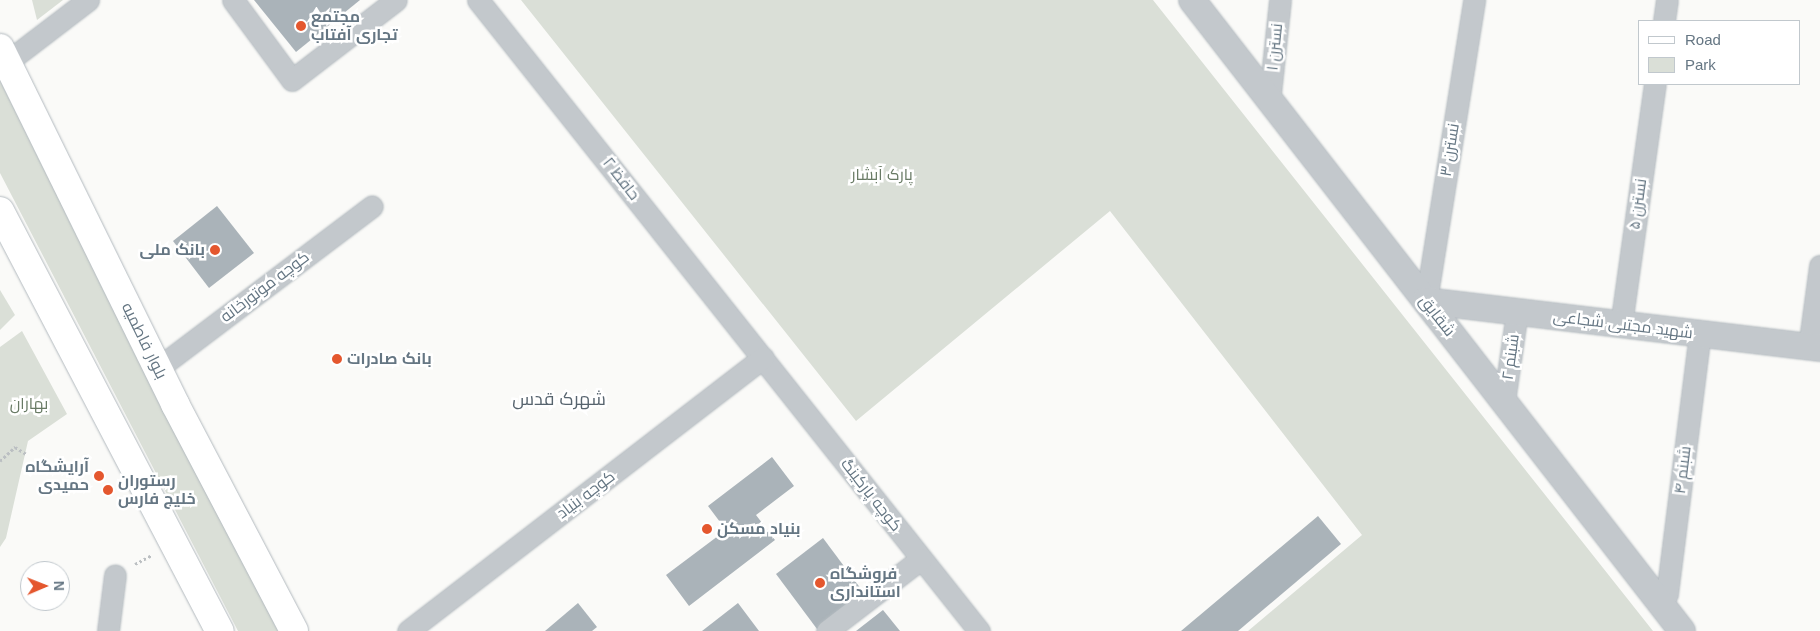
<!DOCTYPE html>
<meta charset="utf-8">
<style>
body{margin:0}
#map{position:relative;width:1820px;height:631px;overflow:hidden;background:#fafaf8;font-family:Arial,Cairo,sans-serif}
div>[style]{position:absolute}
.green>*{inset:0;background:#dadfd7}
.building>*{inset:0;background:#aab3b9}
.path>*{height:3px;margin-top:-1.5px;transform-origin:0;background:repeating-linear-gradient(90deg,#bbbfc2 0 2.5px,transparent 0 5px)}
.roads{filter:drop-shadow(0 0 1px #b3babf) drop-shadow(0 0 1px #b3babf)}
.minor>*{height:21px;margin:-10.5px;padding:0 10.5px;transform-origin:10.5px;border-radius:10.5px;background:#c3c8cc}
.tertiary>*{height:26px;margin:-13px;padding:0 13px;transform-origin:13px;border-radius:13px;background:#c3c8cc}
.secondary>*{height:28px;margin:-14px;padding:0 14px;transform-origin:14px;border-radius:14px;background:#fff}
.dots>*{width:14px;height:14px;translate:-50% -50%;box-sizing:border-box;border:2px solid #fff;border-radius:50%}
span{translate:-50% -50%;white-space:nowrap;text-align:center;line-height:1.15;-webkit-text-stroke:5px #fff;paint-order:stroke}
.poi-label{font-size:16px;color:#657683;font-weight:700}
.left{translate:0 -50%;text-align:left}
.right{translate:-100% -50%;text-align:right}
.street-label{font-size:16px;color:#657683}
.park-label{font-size:16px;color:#687a64}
.neighbourhood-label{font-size:18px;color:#57646e}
.legend{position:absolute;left:1638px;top:20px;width:162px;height:65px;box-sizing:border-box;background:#fff;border:1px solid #c1c8cd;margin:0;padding:6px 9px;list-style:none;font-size:15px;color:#657683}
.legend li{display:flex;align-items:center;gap:10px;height:25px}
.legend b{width:25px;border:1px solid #c1c8cd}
.north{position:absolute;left:20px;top:561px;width:50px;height:50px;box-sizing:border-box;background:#fff;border:1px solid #c1c8cd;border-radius:50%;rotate:89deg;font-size:14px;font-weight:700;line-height:20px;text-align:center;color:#657683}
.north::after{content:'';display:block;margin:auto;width:18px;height:22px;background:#e4572e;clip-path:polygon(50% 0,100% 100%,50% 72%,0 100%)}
</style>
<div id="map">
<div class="green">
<div style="clip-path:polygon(32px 0,63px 0,37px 20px)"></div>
<div style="clip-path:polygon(521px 0,1153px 0,1653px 631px,1248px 631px,1362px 535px,1110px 211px,856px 421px)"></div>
<div style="clip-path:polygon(0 80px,36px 153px,278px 631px,238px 631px,0 173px)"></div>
<div style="clip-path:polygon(0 290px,15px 315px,0 330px)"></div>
<div style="clip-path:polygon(22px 331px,67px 414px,28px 441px,6px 538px,0 547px,0 347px)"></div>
</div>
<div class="building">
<div style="clip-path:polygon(254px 0,360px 0,296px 52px)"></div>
<div style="clip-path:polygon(217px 206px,254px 253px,209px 288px,173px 241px)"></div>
<div style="clip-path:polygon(772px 457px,794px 486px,756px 515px,775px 540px,689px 606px,666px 575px,726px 530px,708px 506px)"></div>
<div style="clip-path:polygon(1318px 516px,1341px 544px,1238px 631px,1181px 631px)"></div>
<div style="clip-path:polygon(823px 538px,864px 593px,817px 629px,776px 574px)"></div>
<div style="clip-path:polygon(578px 603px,597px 627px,592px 631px,545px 631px)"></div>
<div style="clip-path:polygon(738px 603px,759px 631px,702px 631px)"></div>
<div style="clip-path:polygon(883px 610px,900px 631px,856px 631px)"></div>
</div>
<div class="path">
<div style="left:0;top:461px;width:21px;rotate:-43deg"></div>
<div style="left:15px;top:447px;width:13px;rotate:32deg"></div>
<div style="left:135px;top:564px;width:19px;rotate:-28deg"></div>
</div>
<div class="roads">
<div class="minor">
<div style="left:233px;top:0;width:99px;rotate:53.6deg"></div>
<div style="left:292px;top:80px;width:131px;rotate:-37.6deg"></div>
<div style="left:478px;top:0;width:806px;rotate:51.55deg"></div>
<div style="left:1664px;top:21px;width:21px;rotate:-82deg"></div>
<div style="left:7px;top:62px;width:102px;rotate:-37.4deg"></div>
<div style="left:1270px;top:94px;width:95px;rotate:-83.9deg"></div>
<div style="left:1426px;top:301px;width:305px;rotate:-80.9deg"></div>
<div style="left:1621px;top:325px;width:243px;rotate:-82deg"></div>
<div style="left:1809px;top:347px;width:82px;rotate:-82.3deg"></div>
<div style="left:158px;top:368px;width:268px;rotate:-37.1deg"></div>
<div style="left:1504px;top:402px;width:91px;rotate:-81.8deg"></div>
<div style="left:1658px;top:600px;width:11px;rotate:-34deg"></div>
<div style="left:1667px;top:594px;width:262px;rotate:-82.8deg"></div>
<div style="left:108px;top:631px;width:56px;rotate:-82.9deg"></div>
<div style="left:408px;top:631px;width:448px;rotate:-37.6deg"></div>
<div style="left:827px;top:631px;width:118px;rotate:-37.5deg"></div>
</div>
<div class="tertiary">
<div style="left:1192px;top:0;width:799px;rotate:52.17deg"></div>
<div style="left:1426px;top:301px;width:397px;rotate:6.8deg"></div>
</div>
<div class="secondary">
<div style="left:0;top:48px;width:397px;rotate:63.8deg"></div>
<div style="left:175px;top:404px;width:256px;rotate:62.3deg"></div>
<div style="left:0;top:211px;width:474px;rotate:62.4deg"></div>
</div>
</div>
<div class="dots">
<div style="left:301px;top:26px;background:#e4572e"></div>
<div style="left:215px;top:250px;background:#e4572e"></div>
<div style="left:337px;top:359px;background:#e4572e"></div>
<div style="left:99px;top:476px;background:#e4572e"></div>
<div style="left:108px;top:490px;background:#e4572e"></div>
<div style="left:707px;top:529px;background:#e4572e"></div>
<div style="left:820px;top:583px;background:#e4572e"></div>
</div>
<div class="poi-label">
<span class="left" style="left:311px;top:26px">مجتمع<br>تجاری آفتاب</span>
<span class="right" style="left:205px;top:250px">بانک ملی</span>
<span class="left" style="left:347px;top:359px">بانک صادرات</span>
<span class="right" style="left:89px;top:476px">آرایشگاه<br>حمیدی</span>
<span class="left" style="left:118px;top:490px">رستوران<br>خلیج فارس</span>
<span class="left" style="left:717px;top:529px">بنیاد مسکن</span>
<span class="left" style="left:830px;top:583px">فروشگاه<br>استانداری</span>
</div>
<div class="street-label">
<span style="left:1275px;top:47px;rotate:-84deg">نسترن ۱</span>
<span style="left:1450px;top:150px;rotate:-81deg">نسترن ۳</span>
<span style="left:621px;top:179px;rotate:52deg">حافظ ۲</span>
<span style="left:1638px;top:204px;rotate:-82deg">نسترن ۵</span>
<span style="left:265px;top:287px;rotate:-37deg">کوچه موتورخانه</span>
<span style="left:1437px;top:316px;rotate:52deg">شقایق</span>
<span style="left:1623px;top:325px;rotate:7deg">شهید مجتبی شجاعی</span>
<span style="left:144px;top:341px;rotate:64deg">بلوار فاطمیه</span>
<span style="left:1511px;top:357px;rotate:-82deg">شبنم ۲</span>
<span style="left:1683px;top:470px;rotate:-83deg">شبنم ۴</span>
<span style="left:586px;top:495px;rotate:-37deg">کوچه بنیاد</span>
<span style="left:871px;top:495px;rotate:52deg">کوچه پارکینگ</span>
</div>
<div class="park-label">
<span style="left:882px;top:175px">پارک آبشار</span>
<span style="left:29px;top:404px">بهاران</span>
</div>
<div class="neighbourhood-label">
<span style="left:559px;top:399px">شهرک قدس</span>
</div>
<ul class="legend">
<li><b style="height:6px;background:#fff"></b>Road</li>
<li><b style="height:14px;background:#dadfd7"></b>Park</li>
</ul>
<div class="north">N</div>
</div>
